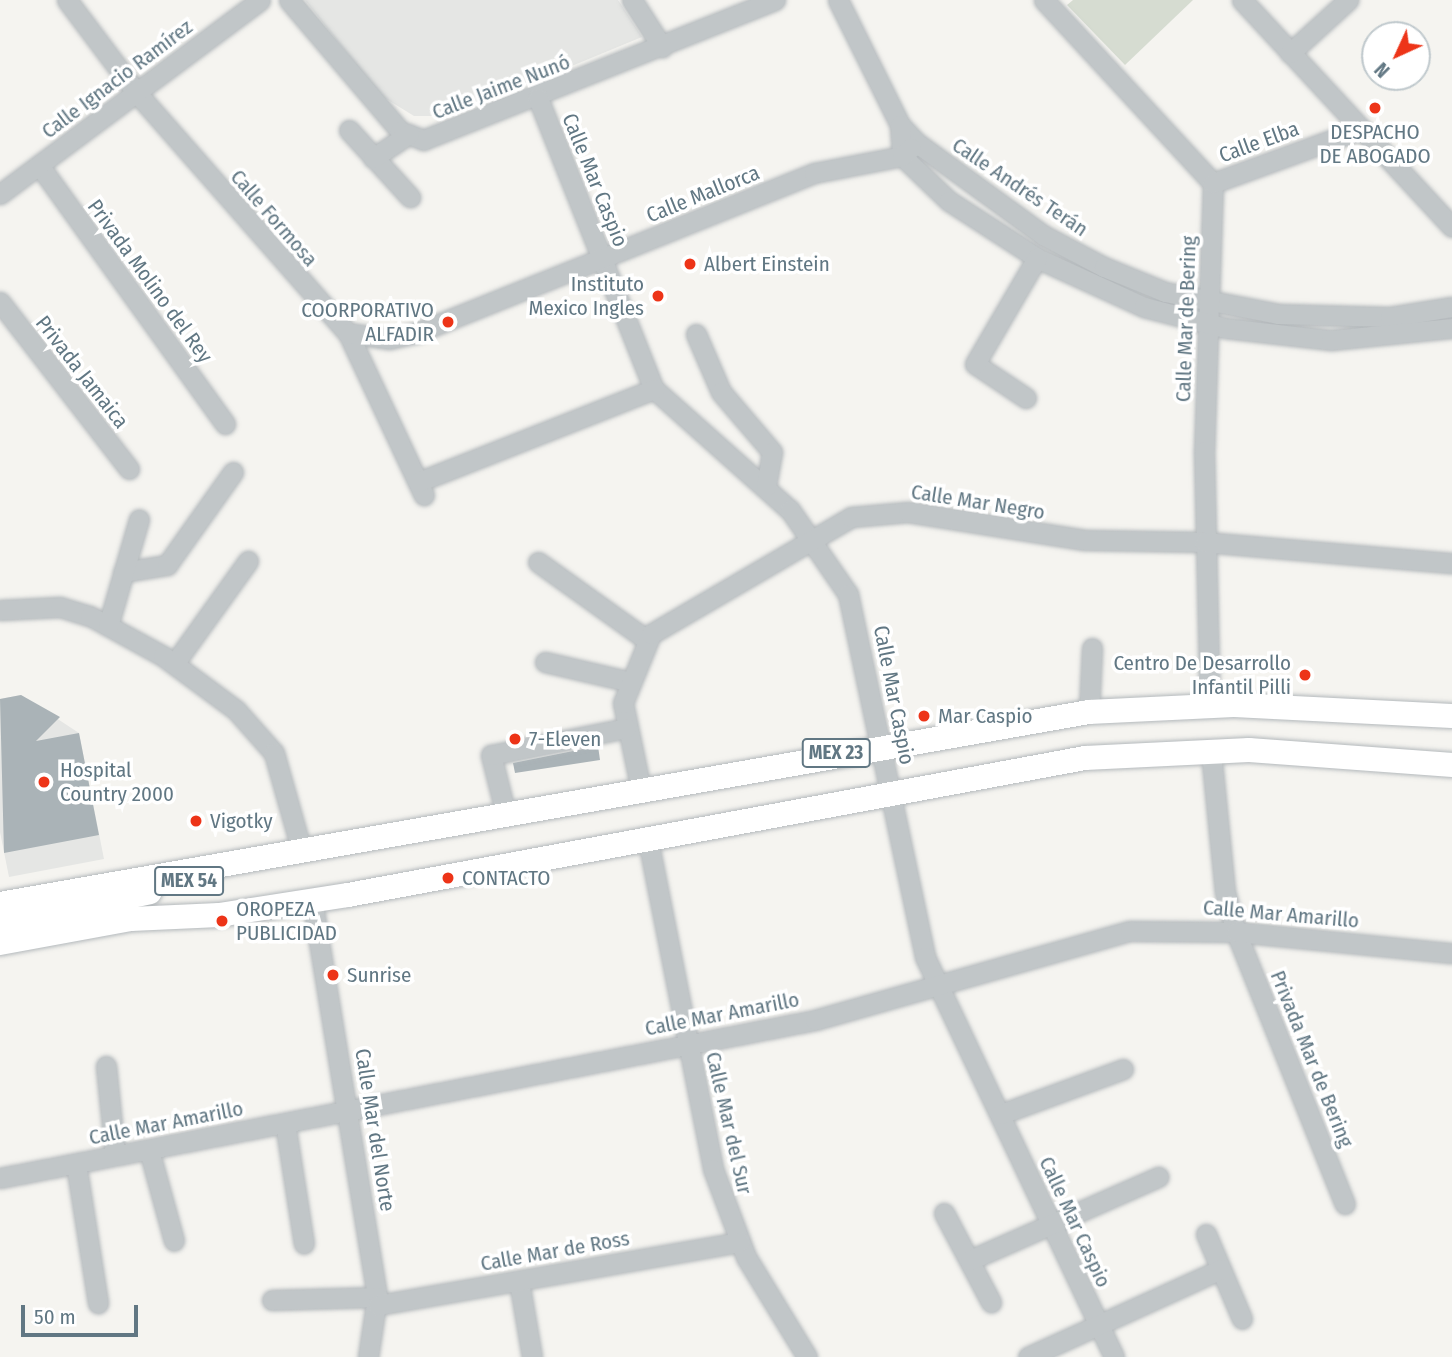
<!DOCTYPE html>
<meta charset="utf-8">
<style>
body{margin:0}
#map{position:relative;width:1452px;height:1357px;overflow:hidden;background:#f5f4f0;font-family:"Fira Sans Condensed",sans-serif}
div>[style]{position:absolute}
.built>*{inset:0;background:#e5e6e4}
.green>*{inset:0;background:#d6dcd1}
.building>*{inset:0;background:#aab3b7}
.roads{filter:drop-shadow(0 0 2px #b4b9bc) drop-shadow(0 0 2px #b4b9bc)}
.minor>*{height:19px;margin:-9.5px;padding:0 9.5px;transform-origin:9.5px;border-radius:9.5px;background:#c1c6c8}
.major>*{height:24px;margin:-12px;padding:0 12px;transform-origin:12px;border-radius:12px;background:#fff}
.dots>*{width:19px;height:19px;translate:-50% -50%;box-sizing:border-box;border:4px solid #fff;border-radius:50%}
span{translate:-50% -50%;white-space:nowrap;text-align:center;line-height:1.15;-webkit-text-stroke:7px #fff;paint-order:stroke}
.shield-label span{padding:2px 5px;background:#fff;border:2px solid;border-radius:5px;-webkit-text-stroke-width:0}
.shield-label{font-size:19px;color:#617783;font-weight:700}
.street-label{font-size:21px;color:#617783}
.poi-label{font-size:21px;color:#617783}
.left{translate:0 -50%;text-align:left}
.right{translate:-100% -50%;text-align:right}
.north{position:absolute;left:1361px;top:21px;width:70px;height:70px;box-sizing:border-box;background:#fff;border:2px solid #c0c9cd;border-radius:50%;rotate:225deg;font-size:19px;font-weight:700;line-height:28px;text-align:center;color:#617783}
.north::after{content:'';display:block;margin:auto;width:24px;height:32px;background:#ed3418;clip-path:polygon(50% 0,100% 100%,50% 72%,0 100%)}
.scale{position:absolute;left:21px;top:1305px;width:117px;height:32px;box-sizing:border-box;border:4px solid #617783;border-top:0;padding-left:9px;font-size:21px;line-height:24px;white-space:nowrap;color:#617783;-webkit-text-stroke:5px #fff;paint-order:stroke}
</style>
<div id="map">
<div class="built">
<div style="clip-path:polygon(305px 0,618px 0,642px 37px,450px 116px,414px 116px,380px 95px)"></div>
<div style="clip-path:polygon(21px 695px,79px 733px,104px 859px,9px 877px,0 832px,0 699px)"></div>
</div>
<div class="green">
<div style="clip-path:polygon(1073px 0,1193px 0,1125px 65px,1067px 5px)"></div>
</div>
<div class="building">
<div style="clip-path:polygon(21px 695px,60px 717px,36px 741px,79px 733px,99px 835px,4px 853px,0 699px)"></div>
<div style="clip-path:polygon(598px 746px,600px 760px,515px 773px,513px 763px)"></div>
</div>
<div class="roads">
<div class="minor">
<div style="left:67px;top:0;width:115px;rotate:53.1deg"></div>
<div style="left:136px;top:92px;width:321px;rotate:48.7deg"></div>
<div style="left:348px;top:333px;width:179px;rotate:64.9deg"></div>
<div style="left:289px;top:0;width:172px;rotate:49.7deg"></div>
<div style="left:400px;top:131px;width:25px;rotate:21deg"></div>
<div style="left:423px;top:140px;width:379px;rotate:-21.7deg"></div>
<div style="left:632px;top:0;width:56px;rotate:57.4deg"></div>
<div style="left:838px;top:0;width:140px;rotate:63.6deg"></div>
<div style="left:900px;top:125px;width:25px;rotate:47deg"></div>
<div style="left:917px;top:143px;width:156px;rotate:36.1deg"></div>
<div style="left:1043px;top:235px;width:69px;rotate:27.7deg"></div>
<div style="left:1104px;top:267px;width:66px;rotate:22.3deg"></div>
<div style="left:1165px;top:292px;width:115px;rotate:11deg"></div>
<div style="left:1278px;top:314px;width:112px;rotate:1.5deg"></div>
<div style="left:1390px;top:317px;width:63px;rotate:-9.2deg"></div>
<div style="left:1044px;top:0;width:249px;rotate:47.3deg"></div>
<div style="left:1213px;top:183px;width:268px;rotate:91.9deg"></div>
<div style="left:1204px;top:451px;width:255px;rotate:88.7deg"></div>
<div style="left:1242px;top:0;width:309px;rotate:47.2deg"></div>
<div style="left:1290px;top:53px;width:79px;rotate:-42.4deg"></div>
<div style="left:538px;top:98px;width:313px;rotate:68.3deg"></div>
<div style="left:654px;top:389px;width:182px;rotate:41.7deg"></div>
<div style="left:790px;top:510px;width:102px;rotate:55.4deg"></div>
<div style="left:848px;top:594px;width:371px;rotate:78deg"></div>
<div style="left:925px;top:957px;width:442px;rotate:64.7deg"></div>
<div style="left:900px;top:125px;width:31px;rotate:86deg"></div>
<div style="left:902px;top:156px;width:65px;rotate:43.8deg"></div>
<div style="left:949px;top:201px;width:105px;rotate:32.9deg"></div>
<div style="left:1037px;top:258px;width:118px;rotate:24.6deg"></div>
<div style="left:1144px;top:307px;width:84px;rotate:14.5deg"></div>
<div style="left:1225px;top:328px;width:107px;rotate:6.5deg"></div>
<div style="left:1331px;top:340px;width:122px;rotate:-5.7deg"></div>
<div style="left:349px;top:130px;width:91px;rotate:47.7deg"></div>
<div style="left:373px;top:158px;width:43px;rotate:-33.7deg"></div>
<div style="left:39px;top:165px;width:319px;rotate:54.3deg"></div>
<div style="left:1213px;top:183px;width:158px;rotate:-20deg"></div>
<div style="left:0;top:194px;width:324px;rotate:-36.7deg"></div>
<div style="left:0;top:302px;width:211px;rotate:52.3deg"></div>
<div style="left:348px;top:333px;width:41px;rotate:8.3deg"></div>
<div style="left:389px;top:339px;width:28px;rotate:-13deg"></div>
<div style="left:416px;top:333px;width:429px;rotate:-21.9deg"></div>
<div style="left:814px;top:173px;width:90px;rotate:-10.9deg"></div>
<div style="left:902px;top:156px;width:12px;rotate:-42deg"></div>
<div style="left:696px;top:334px;width:63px;rotate:66.7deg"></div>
<div style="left:721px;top:392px;width:79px;rotate:49.6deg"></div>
<div style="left:772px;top:452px;width:35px;rotate:100deg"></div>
<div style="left:1026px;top:398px;width:61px;rotate:-146.3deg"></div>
<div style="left:975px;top:364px;width:123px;rotate:-59.7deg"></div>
<div style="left:418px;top:482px;width:254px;rotate:-21.5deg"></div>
<div style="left:538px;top:562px;width:134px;rotate:35.6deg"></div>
<div style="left:123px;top:572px;width:45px;rotate:-9deg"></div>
<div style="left:167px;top:565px;width:114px;rotate:-54.6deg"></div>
<div style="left:0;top:610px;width:60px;rotate:-2.9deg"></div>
<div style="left:60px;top:607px;width:31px;rotate:17deg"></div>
<div style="left:90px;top:616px;width:83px;rotate:28.7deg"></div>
<div style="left:163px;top:656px;width:91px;rotate:36.5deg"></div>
<div style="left:236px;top:710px;width:57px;rotate:48.5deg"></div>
<div style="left:274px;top:753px;width:103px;rotate:74.2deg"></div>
<div style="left:108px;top:626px;width:111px;rotate:-73.8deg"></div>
<div style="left:545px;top:662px;width:84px;rotate:13deg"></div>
<div style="left:174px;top:664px;width:127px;rotate:-54.3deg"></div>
<div style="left:1089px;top:712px;width:64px;rotate:-87.3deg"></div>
<div style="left:1211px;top:752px;width:141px;rotate:84.3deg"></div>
<div style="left:1225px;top:892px;width:41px;rotate:74.6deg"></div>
<div style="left:1236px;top:932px;width:293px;rotate:68.2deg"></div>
<div style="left:641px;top:790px;width:89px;rotate:-101.7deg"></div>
<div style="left:623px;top:703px;width:74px;rotate:-67.9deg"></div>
<div style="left:651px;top:634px;width:232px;rotate:-30.3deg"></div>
<div style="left:851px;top:517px;width:57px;rotate:-5deg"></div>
<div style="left:908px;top:512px;width:179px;rotate:9deg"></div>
<div style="left:1085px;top:540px;width:120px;rotate:1deg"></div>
<div style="left:1205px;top:542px;width:248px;rotate:4.9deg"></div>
<div style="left:506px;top:815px;width:62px;rotate:-104deg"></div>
<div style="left:491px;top:755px;width:138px;rotate:-11.3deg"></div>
<div style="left:648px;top:840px;width:335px;rotate:78.8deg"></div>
<div style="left:713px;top:1169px;width:94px;rotate:69.4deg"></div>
<div style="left:746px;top:1257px;width:117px;rotate:58.6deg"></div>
<div style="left:314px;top:911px;width:391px;rotate:80.7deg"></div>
<div style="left:377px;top:1297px;width:61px;rotate:98.5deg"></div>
<div style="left:106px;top:1066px;width:89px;rotate:84.2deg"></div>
<div style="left:1001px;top:1114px;width:130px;rotate:-20.2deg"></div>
<div style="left:285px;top:1123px;width:122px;rotate:81.1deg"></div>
<div style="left:149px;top:1150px;width:94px;rotate:74.6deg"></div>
<div style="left:76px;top:1164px;width:141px;rotate:81deg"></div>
<div style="left:0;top:1178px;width:830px;rotate:-10.97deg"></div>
<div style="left:815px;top:1020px;width:327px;rotate:-15.8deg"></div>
<div style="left:1130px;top:931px;width:106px;rotate:0.5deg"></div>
<div style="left:1236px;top:932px;width:217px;rotate:5.6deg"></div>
<div style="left:944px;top:1213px;width:101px;rotate:62.2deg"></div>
<div style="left:1206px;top:1234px;width:92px;rotate:67deg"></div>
<div style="left:970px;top:1260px;width:206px;rotate:-23.8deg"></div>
<div style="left:519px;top:1281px;width:77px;rotate:80.3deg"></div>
<div style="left:272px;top:1300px;width:105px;rotate:-1.6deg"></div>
<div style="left:378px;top:1305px;width:367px;rotate:-9.9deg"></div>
<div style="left:1028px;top:1357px;width:212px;rotate:-24.5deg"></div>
</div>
<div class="major">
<div style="left:0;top:904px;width:1106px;rotate:-10deg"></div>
<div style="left:1089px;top:712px;width:145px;rotate:-2.8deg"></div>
<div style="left:1234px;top:705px;width:218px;rotate:2.9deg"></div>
<div style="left:0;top:924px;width:153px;rotate:-12deg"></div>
<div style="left:0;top:943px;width:133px;rotate:-10.4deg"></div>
<div style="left:131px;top:919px;width:88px;rotate:-2.6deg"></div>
<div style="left:219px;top:915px;width:131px;rotate:-8.8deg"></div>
<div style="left:348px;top:895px;width:750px;rotate:-10.53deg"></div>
<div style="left:1085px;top:758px;width:164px;rotate:-2.8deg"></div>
<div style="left:1249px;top:750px;width:204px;rotate:4.2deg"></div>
</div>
</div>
<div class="dots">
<div style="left:1375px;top:108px;background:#ed3418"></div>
<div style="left:690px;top:264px;background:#ed3418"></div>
<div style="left:658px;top:296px;background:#ed3418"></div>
<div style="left:448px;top:322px;background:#ed3418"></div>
<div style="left:1305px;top:675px;background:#ed3418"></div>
<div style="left:924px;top:716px;background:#ed3418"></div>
<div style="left:515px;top:739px;background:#ed3418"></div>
<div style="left:44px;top:782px;background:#ed3418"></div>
<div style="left:196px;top:821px;background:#ed3418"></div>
<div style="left:448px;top:878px;background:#ed3418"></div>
<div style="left:222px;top:921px;background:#ed3418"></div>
<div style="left:333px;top:975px;background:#ed3418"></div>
</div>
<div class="shield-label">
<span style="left:836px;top:753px">MEX 23</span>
<span style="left:189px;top:881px">MEX 54</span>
</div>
<div class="street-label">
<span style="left:117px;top:79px;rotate:-37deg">Calle Ignacio Ramírez</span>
<span style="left:501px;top:87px;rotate:-21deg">Calle Jaime Nunó</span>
<span style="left:1259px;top:142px;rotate:-20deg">Calle Elba</span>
<span style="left:595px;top:180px;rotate:68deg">Calle Mar Caspio</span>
<span style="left:1020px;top:187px;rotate:34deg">Calle Andrés Terán</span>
<span style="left:703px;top:194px;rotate:-22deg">Calle Mallorca</span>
<span style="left:274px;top:218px;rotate:49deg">Calle Formosa</span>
<span style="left:150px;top:281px;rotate:54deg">Privada Molino del Rey</span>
<span style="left:1186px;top:319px;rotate:-88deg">Calle Mar de Bering</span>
<span style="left:82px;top:372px;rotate:52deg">Privada Jamaica</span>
<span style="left:978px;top:502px;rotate:9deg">Calle Mar Negro</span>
<span style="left:894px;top:695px;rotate:79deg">Calle Mar Caspio</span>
<span style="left:1281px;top:914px;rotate:5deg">Calle Mar Amarillo</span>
<span style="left:722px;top:1014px;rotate:-11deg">Calle Mar Amarillo</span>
<span style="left:1312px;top:1059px;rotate:68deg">Privada Mar de Bering</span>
<span style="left:166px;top:1123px;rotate:-11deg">Calle Mar Amarillo</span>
<span style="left:729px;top:1123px;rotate:77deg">Calle Mar del Sur</span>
<span style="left:375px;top:1130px;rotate:81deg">Calle Mar del Norte</span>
<span style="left:1075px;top:1222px;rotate:65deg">Calle Mar Caspio</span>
<span style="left:555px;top:1251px;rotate:-10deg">Calle Mar de Ross</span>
</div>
<div class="poi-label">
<span style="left:1375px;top:144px">DESPACHO<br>DE ABOGADO</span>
<span class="left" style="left:704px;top:264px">Albert Einstein</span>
<span class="right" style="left:644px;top:296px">Instituto<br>Mexico Ingles</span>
<span class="right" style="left:434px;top:322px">COORPORATIVO<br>ALFADIR</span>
<span class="right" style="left:1291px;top:675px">Centro De Desarrollo<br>Infantil Pilli</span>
<span class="left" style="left:938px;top:716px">Mar Caspio</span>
<span class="left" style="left:529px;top:739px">7-Eleven</span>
<span class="left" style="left:60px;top:782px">Hospital<br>Country 2000</span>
<span class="left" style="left:210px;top:821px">Vigotky</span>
<span class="left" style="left:462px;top:878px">CONTACTO</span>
<span class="left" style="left:236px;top:921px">OROPEZA<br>PUBLICIDAD</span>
<span class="left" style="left:347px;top:975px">Sunrise</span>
</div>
<div class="north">N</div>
<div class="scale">50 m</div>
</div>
